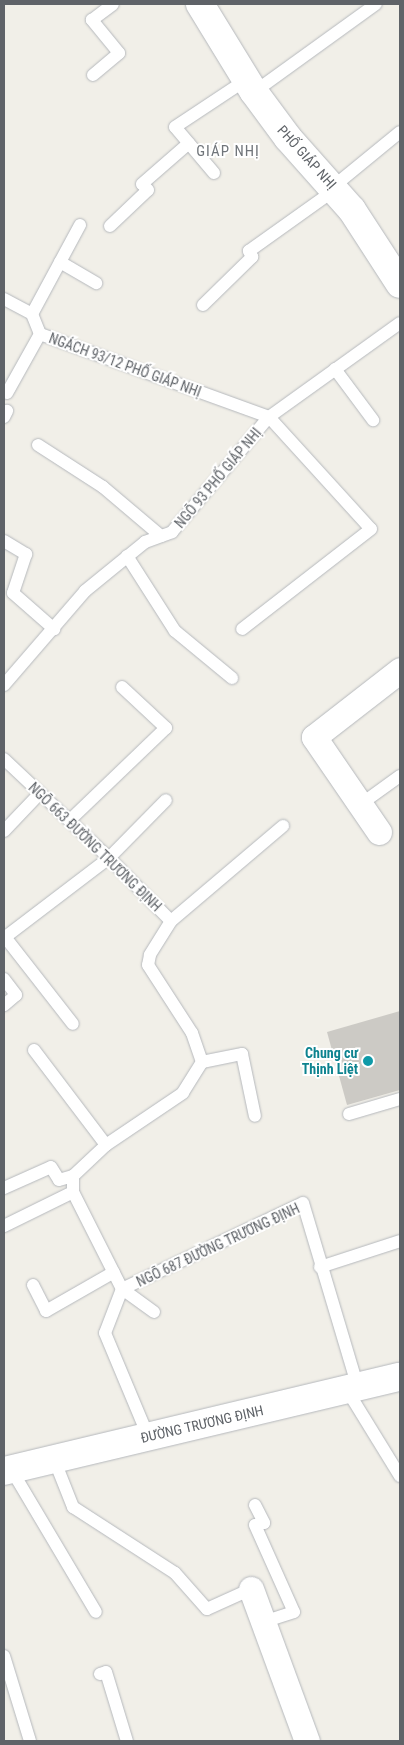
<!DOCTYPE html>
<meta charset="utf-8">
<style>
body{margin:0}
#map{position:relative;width:404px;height:1745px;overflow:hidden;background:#f1efe8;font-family:"Roboto Condensed",sans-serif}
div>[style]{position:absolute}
.building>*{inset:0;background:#cccac5}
.roads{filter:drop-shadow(0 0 1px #b5b8bc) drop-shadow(0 0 1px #b5b8bc)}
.service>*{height:12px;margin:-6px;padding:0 6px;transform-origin:6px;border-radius:6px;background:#fff}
.minor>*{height:25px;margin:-12.5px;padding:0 12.5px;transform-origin:12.5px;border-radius:12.5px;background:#fff}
.tertiary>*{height:28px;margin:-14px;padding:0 14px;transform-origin:14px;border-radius:14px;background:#fff}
.secondary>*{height:28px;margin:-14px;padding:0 14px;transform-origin:14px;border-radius:14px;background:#fff}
.dots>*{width:14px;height:14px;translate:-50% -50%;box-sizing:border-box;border:2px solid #fff;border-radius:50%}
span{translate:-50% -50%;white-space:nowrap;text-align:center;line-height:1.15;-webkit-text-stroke:4px #fff;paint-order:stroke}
.street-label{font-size:14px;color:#5f6368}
.culture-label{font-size:14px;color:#0d838f;font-weight:700}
.right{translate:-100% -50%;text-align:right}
.neighbourhood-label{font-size:15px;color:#70757a;letter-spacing:1px}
.frame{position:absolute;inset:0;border:5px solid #5f6368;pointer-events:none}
</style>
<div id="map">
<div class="building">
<div style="clip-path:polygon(400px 1011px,400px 1090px,347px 1105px,327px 1032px)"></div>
</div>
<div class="roads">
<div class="service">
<div style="left:93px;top:75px;width:34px;rotate:-40deg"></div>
<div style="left:119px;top:53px;width:43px;rotate:-129.3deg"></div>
<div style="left:92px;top:20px;width:26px;rotate:-37deg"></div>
<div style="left:254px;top:92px;width:150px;rotate:-35.8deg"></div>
<div style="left:214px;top:173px;width:60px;rotate:-130.3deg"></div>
<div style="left:175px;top:127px;width:85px;rotate:-33.5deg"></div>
<div style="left:334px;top:186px;width:85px;rotate:-39.3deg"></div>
<div style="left:80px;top:225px;width:101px;rotate:118.3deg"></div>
<div style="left:32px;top:314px;width:22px;rotate:68deg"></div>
<div style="left:40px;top:334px;width:244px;rotate:19.9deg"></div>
<div style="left:269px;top:417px;width:151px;rotate:47.7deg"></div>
<div style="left:371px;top:529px;width:163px;rotate:142.2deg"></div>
<div style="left:110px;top:226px;width:52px;rotate:-43.5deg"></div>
<div style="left:148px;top:190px;width:8px;rotate:-135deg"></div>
<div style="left:142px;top:184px;width:62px;rotate:-41.1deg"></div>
<div style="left:60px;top:262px;width:42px;rotate:30.3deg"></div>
<div style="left:4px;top:299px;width:32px;rotate:28deg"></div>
<div style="left:203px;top:305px;width:69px;rotate:-44.4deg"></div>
<div style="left:252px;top:257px;width:7px;rotate:-117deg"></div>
<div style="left:249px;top:251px;width:107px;rotate:-35.5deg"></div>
<div style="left:335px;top:369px;width:64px;rotate:53.3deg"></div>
<div style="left:7px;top:393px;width:68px;rotate:-60.8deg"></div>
<div style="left:4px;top:417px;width:7px;rotate:-63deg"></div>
<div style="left:38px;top:445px;width:77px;rotate:32.9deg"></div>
<div style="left:103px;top:487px;width:76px;rotate:40.2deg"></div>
<div style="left:4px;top:541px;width:26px;rotate:31deg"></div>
<div style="left:26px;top:554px;width:41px;rotate:108.4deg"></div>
<div style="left:13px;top:593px;width:55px;rotate:41.3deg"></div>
<div style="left:127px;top:556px;width:89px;rotate:57.4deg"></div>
<div style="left:175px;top:631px;width:74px;rotate:39.5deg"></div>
<div style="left:4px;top:685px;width:124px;rotate:-49.2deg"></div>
<div style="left:85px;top:591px;width:77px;rotate:-39.2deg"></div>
<div style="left:145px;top:542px;width:29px;rotate:-20deg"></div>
<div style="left:172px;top:532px;width:150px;rotate:-49.9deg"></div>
<div style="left:269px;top:417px;width:161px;rotate:-35.7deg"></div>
<div style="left:4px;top:759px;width:144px;rotate:43.3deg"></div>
<div style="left:109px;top:858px;width:88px;rotate:45.5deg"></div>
<div style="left:171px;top:921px;width:40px;rotate:122deg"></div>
<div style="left:150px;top:955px;width:10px;rotate:101deg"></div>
<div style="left:148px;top:965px;width:81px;rotate:57.1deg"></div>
<div style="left:192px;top:1033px;width:31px;rotate:71deg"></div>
<div style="left:202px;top:1062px;width:36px;rotate:122deg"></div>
<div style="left:183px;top:1093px;width:93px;rotate:146deg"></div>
<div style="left:106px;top:1145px;width:45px;rotate:136.8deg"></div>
<div style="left:73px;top:1176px;width:16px;rotate:90deg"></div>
<div style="left:73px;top:1192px;width:109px;rotate:63.2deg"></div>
<div style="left:122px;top:1289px;width:47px;rotate:111.1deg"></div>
<div style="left:105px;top:1333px;width:112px;rotate:67.3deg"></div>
<div style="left:361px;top:804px;width:48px;rotate:-35.7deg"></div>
<div style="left:70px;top:820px;width:133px;rotate:-43.8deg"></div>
<div style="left:166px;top:728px;width:60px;rotate:-137deg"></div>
<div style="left:4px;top:831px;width:52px;rotate:-46.5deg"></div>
<div style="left:171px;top:921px;width:147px;rotate:-40.3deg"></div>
<div style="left:5px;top:937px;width:110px;rotate:52deg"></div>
<div style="left:4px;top:938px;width:132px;rotate:-37.3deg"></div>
<div style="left:109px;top:858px;width:81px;rotate:-45.5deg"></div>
<div style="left:4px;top:979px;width:20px;rotate:53deg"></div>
<div style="left:16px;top:995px;width:16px;rotate:140deg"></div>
<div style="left:34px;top:1050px;width:119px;rotate:52.8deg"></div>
<div style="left:202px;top:1062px;width:41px;rotate:-11.3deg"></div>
<div style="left:242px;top:1054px;width:63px;rotate:78.2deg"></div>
<div style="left:349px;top:1114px;width:53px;rotate:-16.4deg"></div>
<div style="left:4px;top:1188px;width:51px;rotate:-24.1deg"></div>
<div style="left:51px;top:1167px;width:15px;rotate:58deg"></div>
<div style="left:59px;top:1180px;width:15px;rotate:-16deg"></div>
<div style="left:4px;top:1226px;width:77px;rotate:-26.2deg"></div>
<div style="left:320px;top:1267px;width:84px;rotate:-18deg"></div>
<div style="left:33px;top:1285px;width:29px;rotate:63deg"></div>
<div style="left:46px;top:1311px;width:78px;rotate:-29.8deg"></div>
<div style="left:154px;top:1312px;width:39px;rotate:-144deg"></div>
<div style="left:122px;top:1289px;width:200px;rotate:-25.4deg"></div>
<div style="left:303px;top:1203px;width:192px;rotate:73.4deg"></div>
<div style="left:347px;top:1390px;width:101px;rotate:58.4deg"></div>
<div style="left:54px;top:1459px;width:52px;rotate:68.4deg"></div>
<div style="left:73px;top:1507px;width:121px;rotate:32.9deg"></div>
<div style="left:175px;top:1573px;width:48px;rotate:48.4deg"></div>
<div style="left:207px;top:1609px;width:48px;rotate:-24.4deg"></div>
<div style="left:11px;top:1469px;width:166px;rotate:59.3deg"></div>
<div style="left:255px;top:1505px;width:20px;rotate:63deg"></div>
<div style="left:264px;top:1523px;width:9px;rotate:167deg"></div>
<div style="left:255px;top:1525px;width:95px;rotate:65.9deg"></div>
<div style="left:294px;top:1612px;width:32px;rotate:162deg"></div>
<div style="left:4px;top:1656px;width:89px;rotate:73deg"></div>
<div style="left:100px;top:1674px;width:6px;rotate:-18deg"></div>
<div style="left:106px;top:1672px;width:72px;rotate:73.1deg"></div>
</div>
<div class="minor">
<div style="left:379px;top:832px;width:115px;rotate:-124.4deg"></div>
<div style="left:314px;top:737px;width:109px;rotate:-37.9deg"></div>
<div style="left:251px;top:1589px;width:162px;rotate:69.8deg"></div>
</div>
<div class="tertiary">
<div style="left:200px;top:4px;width:103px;rotate:58.5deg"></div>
<div style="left:254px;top:92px;width:57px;rotate:53.5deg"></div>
<div style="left:288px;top:138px;width:96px;rotate:48.4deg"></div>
<div style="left:352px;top:210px;width:88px;rotate:57deg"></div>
</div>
<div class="secondary">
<div style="left:4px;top:1471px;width:407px;rotate:-13.4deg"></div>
</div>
</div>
<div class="dots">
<div style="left:368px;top:1061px;background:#0f9aa8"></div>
</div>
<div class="street-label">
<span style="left:307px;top:157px;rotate:48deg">PHỐ GIÁP NHỊ</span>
<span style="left:125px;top:365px;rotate:20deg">NGÁCH 93/12 PHỐ GIÁP NHỊ</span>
<span style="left:218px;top:478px;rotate:-50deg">NGÕ 93 PHỐ GIÁP NHỊ</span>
<span style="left:95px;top:847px;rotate:44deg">NGÕ 663 ĐƯỜNG TRƯƠNG ĐỊNH</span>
<span style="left:218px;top:1245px;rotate:-25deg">NGÕ 687 ĐƯỜNG TRƯƠNG ĐỊNH</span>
<span style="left:202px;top:1424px;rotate:-13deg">ĐƯỜNG TRƯƠNG ĐỊNH</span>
</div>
<div class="culture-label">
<span class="right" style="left:358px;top:1061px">Chung cư<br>Thịnh Liệt</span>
</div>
<div class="neighbourhood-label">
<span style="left:228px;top:152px">GIÁP NHỊ</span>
</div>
<div class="frame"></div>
</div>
